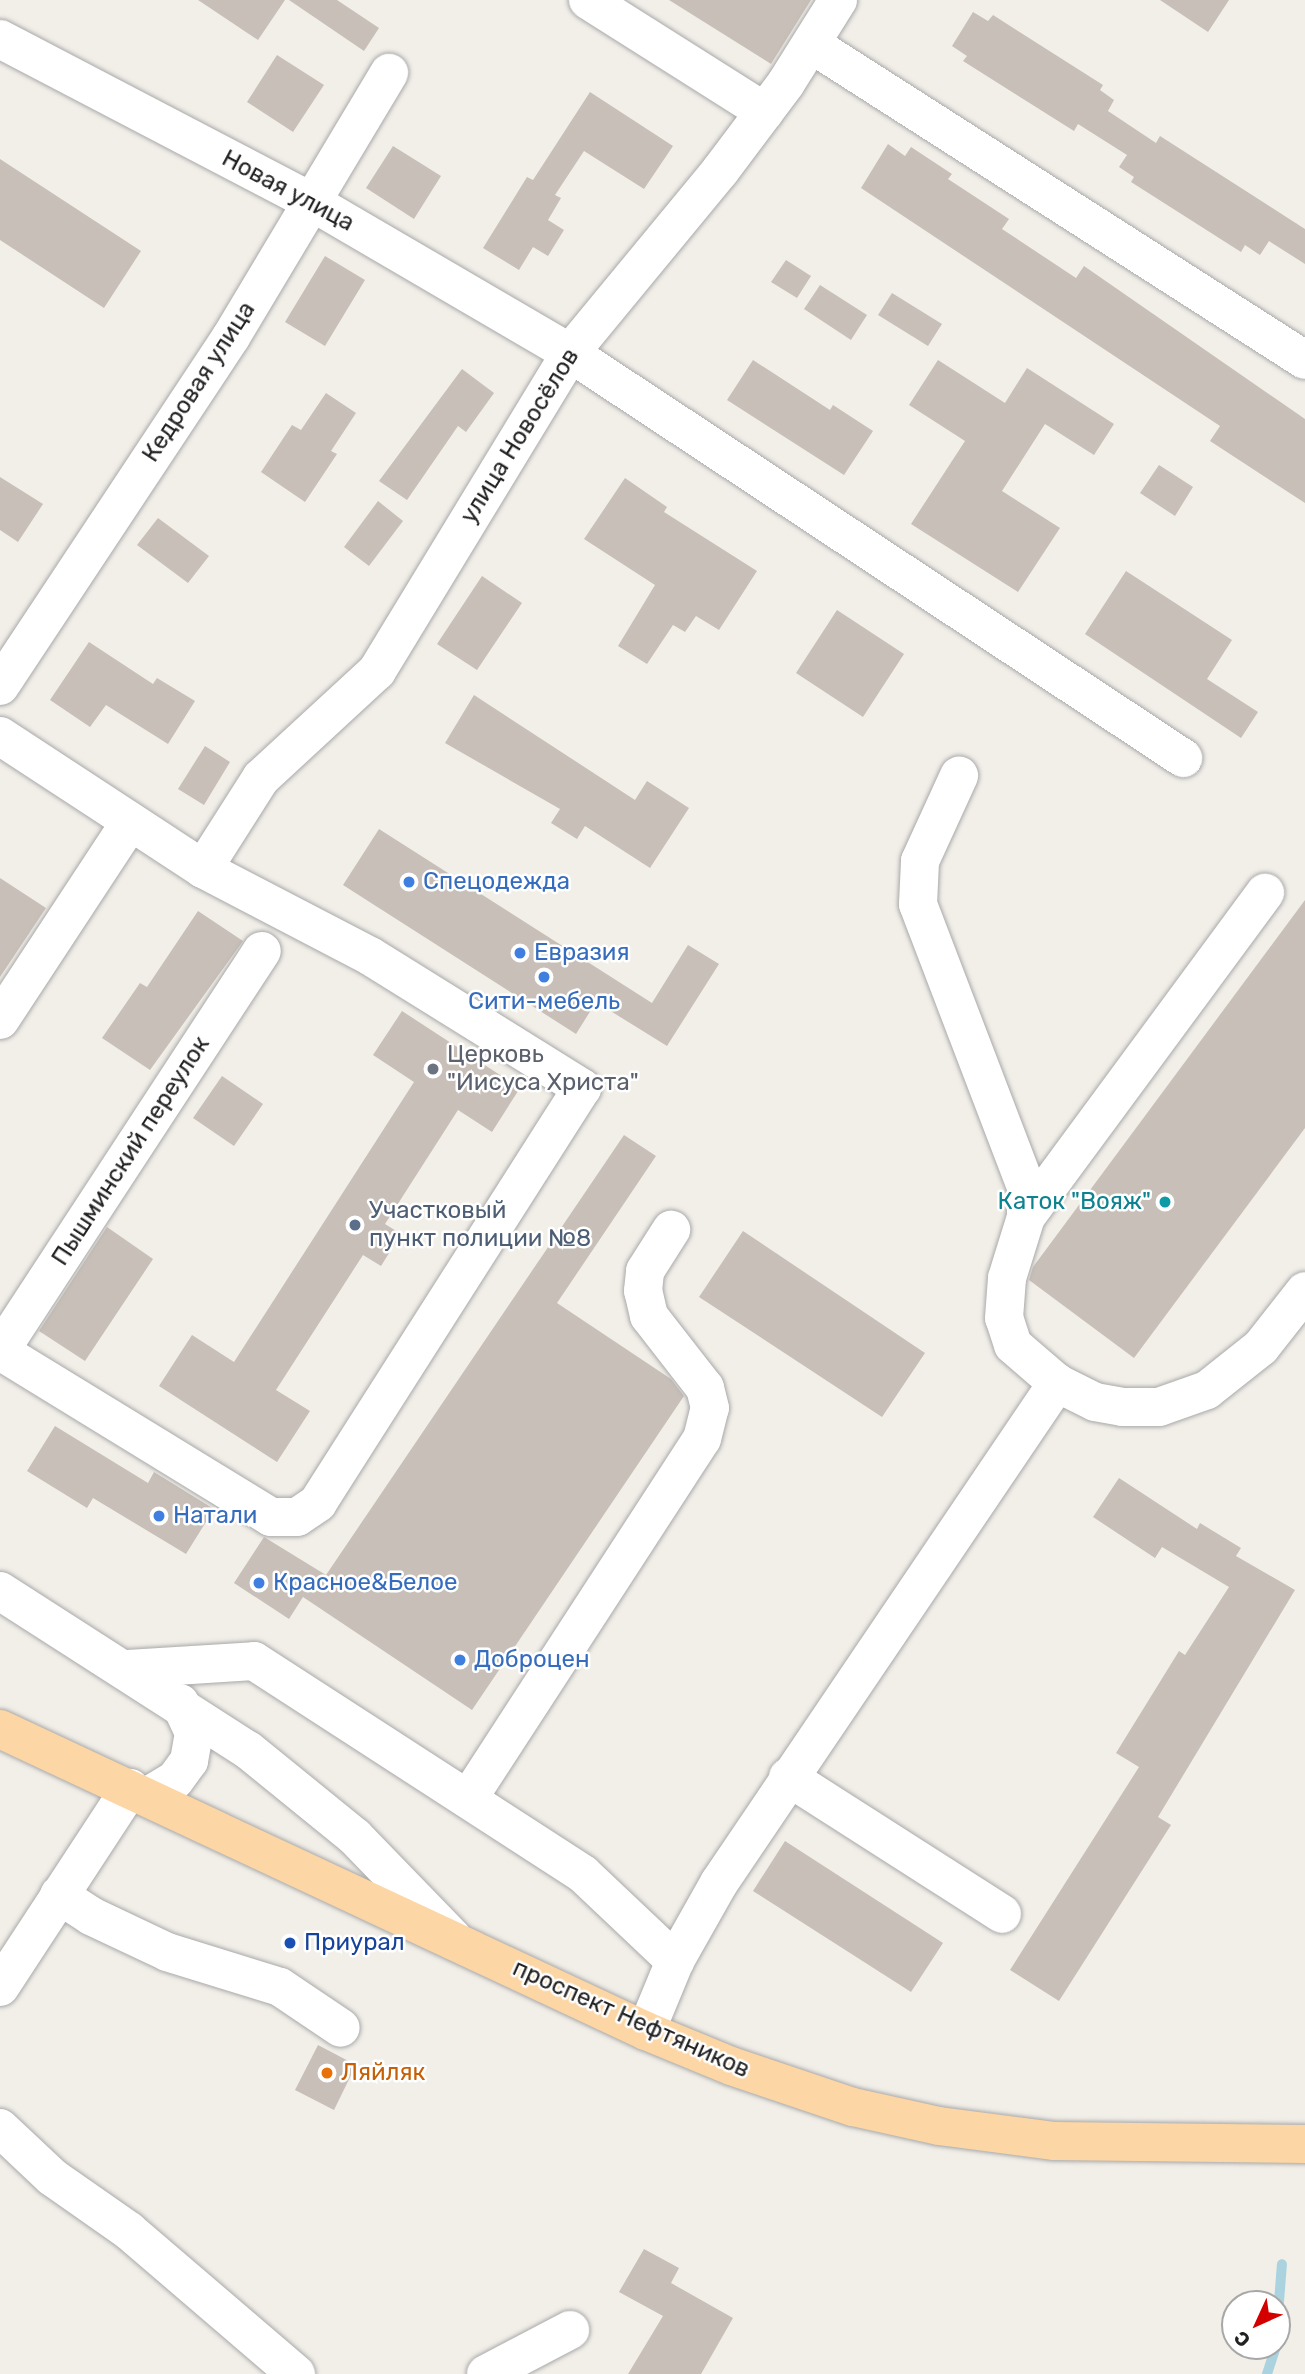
<!DOCTYPE html>
<meta charset="utf-8">
<style>
body{margin:0}
#map{position:relative;width:1305px;height:2374px;overflow:hidden;background:#f2efe9;font-family:Rubik,sans-serif}
div>[style]{position:absolute}
.stream>*{height:10px;margin:-5px;padding:0 5px;transform-origin:5px;border-radius:5px;background:#aad3df}
.building>*{inset:0;background:#c7bfb8}
.roads{filter:drop-shadow(0 0 2px #a9a9a9) drop-shadow(0 0 2px #a9a9a9)}
.minor>*{height:38px;margin:-19px;padding:0 19px;transform-origin:19px;border-radius:19px;background:#fff}
.major>*{height:38px;margin:-19px;padding:0 19px;transform-origin:19px;border-radius:19px;background:#fcd6a4}
.dots>*{width:19px;height:19px;translate:-50% -50%;box-sizing:border-box;border:4px solid #fff;border-radius:50%}
span{translate:-50% -50%;white-space:nowrap;text-align:center;line-height:1.15;-webkit-text-stroke:5px #fff;paint-order:stroke}
.street-label{font-size:24px;color:#222}
.shop-label{font-size:24px;color:#366cbe}
.left{translate:0 -50%;text-align:left}
.worship-label{font-size:24px;color:#5b616d}
.culture-label{font-size:24px;color:#0d838f}
.right{translate:-100% -50%;text-align:right}
.service-label{font-size:24px;color:#4e5e75}
.transit-label{font-size:24px;color:#164399}
.food-label{font-size:24px;color:#c56008}
.north{position:absolute;left:1221px;top:2290px;width:70px;height:70px;box-sizing:border-box;background:#fff;border:2px solid #a7a7a7;border-radius:50%;rotate:225deg;font-size:19px;font-weight:700;line-height:28px;text-align:center;color:#222}
.north::after{content:'';display:block;margin:auto;width:24px;height:32px;background:#d40000;clip-path:polygon(50% 0,100% 100%,50% 72%,0 100%)}
</style>
<div id="map">
<div class="stream">
<div style="left:1277px;top:2327px;width:63px;rotate:-85.5deg"></div>
<div style="left:1267px;top:2374px;width:29px;rotate:-72deg"></div>
</div>
<div class="building">
<div style="clip-path:polygon(198px 0,285px 0,258px 40px)"></div>
<div style="clip-path:polygon(289px 0,337px 0,379px 28px,364px 51px)"></div>
<div style="clip-path:polygon(669px 0,811px 0,771px 64px)"></div>
<div style="clip-path:polygon(1160px 0,1229px 0,1208px 32px)"></div>
<div style="clip-path:polygon(973px 12px,988px 21px,993px 15px,1103px 85px,1100px 90px,1114px 100px,1108px 111px,1156px 143px,1160px 136px,1305px 229px,1305px 264px,1269px 241px,1260px 255px,1245px 245px,1241px 252px,1131px 182px,1134px 177px,1119px 167px,1127px 155px,1078px 124px,1074px 131px,963px 61px,967px 56px,952px 46px)"></div>
<div style="clip-path:polygon(277px 55px,324px 85px,293px 132px,247px 102px)"></div>
<div style="clip-path:polygon(590px 92px,673px 146px,644px 189px,584px 151px,555px 195px,561px 198px,548px 220px,564px 230px,548px 256px,533px 247px,519px 270px,483px 248px,527px 177px,533px 180px)"></div>
<div style="clip-path:polygon(888px 144px,905px 156px,911px 147px,952px 174px,948px 179px,1009px 219px,1002px 229px,1076px 278px,1084px 266px,1305px 419px,1305px 503px,1210px 441px,1220px 426px,861px 188px)"></div>
<div style="clip-path:polygon(393px 146px,441px 176px,414px 219px,366px 188px)"></div>
<div style="clip-path:polygon(0 159px,141px 251px,104px 308px,0 240px)"></div>
<div style="clip-path:polygon(325px 256px,365px 280px,325px 346px,285px 322px)"></div>
<div style="clip-path:polygon(786px 260px,811px 276px,797px 298px,771px 282px)"></div>
<div style="clip-path:polygon(820px 285px,867px 315px,851px 340px,804px 309px)"></div>
<div style="clip-path:polygon(892px 293px,942px 324px,928px 346px,878px 315px)"></div>
<div style="clip-path:polygon(753px 360px,830px 410px,833px 405px,873px 431px,844px 475px,727px 400px)"></div>
<div style="clip-path:polygon(938px 360px,1005px 403px,1027px 368px,1114px 424px,1094px 455px,1045px 424px,1002px 491px,1060px 528px,1018px 592px,911px 524px,965px 441px,909px 405px)"></div>
<div style="clip-path:polygon(462px 369px,494px 393px,466px 432px,458px 426px,407px 500px,379px 481px)"></div>
<div style="clip-path:polygon(326px 393px,356px 413px,331px 451px,337px 454px,305px 502px,261px 472px,292px 425px,301px 430px)"></div>
<div style="clip-path:polygon(1159px 465px,1193px 487px,1175px 516px,1140px 493px)"></div>
<div style="clip-path:polygon(0 477px,43px 504px,18px 542px,0 530px)"></div>
<div style="clip-path:polygon(625px 478px,667px 507px,664px 512px,757px 571px,719px 630px,696px 616px,685px 632px,673px 625px,647px 664px,618px 646px,655px 585px,584px 539px)"></div>
<div style="clip-path:polygon(378px 501px,403px 521px,369px 566px,344px 547px)"></div>
<div style="clip-path:polygon(158px 518px,209px 556px,188px 583px,137px 545px)"></div>
<div style="clip-path:polygon(1126px 571px,1232px 640px,1207px 679px,1258px 712px,1241px 738px,1085px 634px)"></div>
<div style="clip-path:polygon(482px 576px,522px 603px,477px 670px,437px 644px)"></div>
<div style="clip-path:polygon(837px 610px,904px 654px,863px 717px,796px 673px)"></div>
<div style="clip-path:polygon(89px 642px,153px 684px,157px 678px,195px 701px,168px 744px,106px 705px,90px 727px,50px 700px)"></div>
<div style="clip-path:polygon(474px 695px,635px 800px,647px 781px,689px 808px,650px 868px,585px 826px,577px 839px,551px 823px,560px 809px,445px 743px)"></div>
<div style="clip-path:polygon(205px 746px,230px 762px,204px 805px,178px 789px)"></div>
<div style="clip-path:polygon(379px 829px,652px 1003px,688px 945px,719px 964px,667px 1046px,596px 1002px,576px 1034px,343px 885px)"></div>
<div style="clip-path:polygon(0 878px,46px 908px,0 977px)"></div>
<div style="clip-path:polygon(1305px 900px,1305px 1128px,1134px 1358px,1029px 1280px,1033px 1267px)"></div>
<div style="clip-path:polygon(198px 911px,243px 941px,150px 1070px,102px 1038px,140px 983px,147px 987px)"></div>
<div style="clip-path:polygon(402px 1011px,520px 1088px,492px 1132px,458px 1110px,385px 1224px,401px 1234px,381px 1266px,363px 1255px,276px 1390px,310px 1411px,277px 1462px,159px 1386px,192px 1335px,234px 1362px,414px 1082px,373px 1055px)"></div>
<div style="clip-path:polygon(222px 1076px,263px 1104px,234px 1146px,193px 1118px)"></div>
<div style="clip-path:polygon(624px 1135px,656px 1156px,557px 1303px,671px 1379px,684px 1396px,472px 1710px,303px 1597px,289px 1619px,234px 1583px,264px 1537px,326px 1575px)"></div>
<div style="clip-path:polygon(107px 1227px,153px 1259px,85px 1361px,39px 1331px)"></div>
<div style="clip-path:polygon(743px 1231px,925px 1353px,882px 1417px,699px 1297px)"></div>
<div style="clip-path:polygon(55px 1426px,148px 1483px,154px 1472px,214px 1509px,186px 1554px,93px 1498px,87px 1508px,27px 1471px)"></div>
<div style="clip-path:polygon(1119px 1478px,1197px 1529px,1200px 1523px,1241px 1548px,1236px 1556px,1295px 1590px,1158px 1817px,1171px 1825px,1059px 2001px,1010px 1970px,1139px 1767px,1116px 1753px,1179px 1651px,1185px 1655px,1229px 1587px,1162px 1547px,1155px 1558px,1093px 1517px)"></div>
<div style="clip-path:polygon(785px 1841px,943px 1943px,911px 1992px,753px 1891px)"></div>
<div style="clip-path:polygon(318px 2045px,356px 2065px,334px 2110px,295px 2090px)"></div>
<div style="clip-path:polygon(644px 2249px,679px 2268px,671px 2283px,733px 2318px,701px 2374px,628px 2374px,663px 2316px,619px 2292px)"></div>
</div>
<div class="roads">
<div class="minor">
<div style="left:588px;top:0;width:209px;rotate:32.3deg"></div>
<div style="left:0;top:39px;width:350px;rotate:27.6deg"></div>
<div style="left:310px;top:201px;width:301px;rotate:30.3deg"></div>
<div style="left:570px;top:353px;width:735px;rotate:33.45deg"></div>
<div style="left:811px;top:44px;width:586px;rotate:32.61deg"></div>
<div style="left:0;top:686px;width:419px;rotate:-56.5deg"></div>
<div style="left:231px;top:337px;width:308px;rotate:-59.1deg"></div>
<div style="left:0;top:736px;width:243px;rotate:33.2deg"></div>
<div style="left:203px;top:869px;width:188px;rotate:27.5deg"></div>
<div style="left:370px;top:956px;width:250px;rotate:31.9deg"></div>
<div style="left:582px;top:1088px;width:492px;rotate:122.5deg"></div>
<div style="left:318px;top:1503px;width:25px;rotate:146deg"></div>
<div style="left:297px;top:1517px;width:26px;rotate:180deg"></div>
<div style="left:271px;top:1517px;width:318px;rotate:-148.5deg"></div>
<div style="left:203px;top:869px;width:108px;rotate:-57.5deg"></div>
<div style="left:261px;top:778px;width:158px;rotate:-42.7deg"></div>
<div style="left:377px;top:671px;width:372px;rotate:-58.7deg"></div>
<div style="left:570px;top:353px;width:236px;rotate:-50.5deg"></div>
<div style="left:720px;top:171px;width:110px;rotate:-53.1deg"></div>
<div style="left:786px;top:83px;width:98px;rotate:-57.9deg"></div>
<div style="left:0;top:1020px;width:237px;rotate:-56.7deg"></div>
<div style="left:1026px;top:1217px;width:403px;rotate:-53.6deg"></div>
<div style="left:0;top:1351px;width:478px;rotate:-56.8deg"></div>
<div style="left:1057px;top:1383px;width:42px;rotate:26.6deg"></div>
<div style="left:1095px;top:1402px;width:27px;rotate:10deg"></div>
<div style="left:1122px;top:1407px;width:37px"></div>
<div style="left:1159px;top:1407px;width:51px;rotate:-19.5deg"></div>
<div style="left:1207px;top:1390px;width:69px;rotate:-38.5deg"></div>
<div style="left:1261px;top:1347px;width:71px;rotate:-51.8deg"></div>
<div style="left:0;top:1591px;width:295px;rotate:32.7deg"></div>
<div style="left:248px;top:1750px;width:138px;rotate:39.1deg"></div>
<div style="left:355px;top:1837px;width:141px;rotate:45.9deg"></div>
<div style="left:128px;top:1669px;width:126px;rotate:-3.6deg"></div>
<div style="left:254px;top:1661px;width:392px;rotate:32.9deg"></div>
<div style="left:583px;top:1874px;width:127px;rotate:43.4deg"></div>
<div style="left:788px;top:1777px;width:254px;rotate:32.6deg"></div>
<div style="left:148px;top:1796px;width:31px;rotate:-31deg"></div>
<div style="left:175px;top:1780px;width:24px;rotate:-54deg"></div>
<div style="left:189px;top:1761px;width:28px;rotate:-80deg"></div>
<div style="left:194px;top:1733px;width:33px;rotate:-115deg"></div>
<div style="left:468px;top:1799px;width:429px;rotate:-57deg"></div>
<div style="left:702px;top:1439px;width:32px;rotate:-76deg"></div>
<div style="left:710px;top:1408px;width:21px;rotate:-104deg"></div>
<div style="left:705px;top:1388px;width:91px;rotate:-127.9deg"></div>
<div style="left:649px;top:1316px;width:26px;rotate:-103deg"></div>
<div style="left:643px;top:1291px;width:20px;rotate:-84deg"></div>
<div style="left:645px;top:1271px;width:49px;rotate:-57.6deg"></div>
<div style="left:59px;top:1895px;width:38px;rotate:33deg"></div>
<div style="left:91px;top:1916px;width:84px;rotate:25.3deg"></div>
<div style="left:167px;top:1952px;width:118px;rotate:17.2deg"></div>
<div style="left:280px;top:1987px;width:73px;rotate:33.9deg"></div>
<div style="left:0;top:1987px;width:238px;rotate:-56.8deg"></div>
<div style="left:646px;top:2031px;width:76px;rotate:-67.5deg"></div>
<div style="left:675px;top:1961px;width:90px;rotate:-60.6deg"></div>
<div style="left:719px;top:1883px;width:604px;rotate:-55.94deg"></div>
<div style="left:1057px;top:1383px;width:58px;rotate:-139.2deg"></div>
<div style="left:1013px;top:1345px;width:28px;rotate:-108deg"></div>
<div style="left:1004px;top:1318px;width:40px;rotate:-85.7deg"></div>
<div style="left:1007px;top:1278px;width:64px;rotate:-72.7deg"></div>
<div style="left:1026px;top:1217px;width:30px;rotate:-90deg"></div>
<div style="left:1026px;top:1187px;width:303px;rotate:-110.9deg"></div>
<div style="left:918px;top:904px;width:43px;rotate:-87.3deg"></div>
<div style="left:920px;top:861px;width:94px;rotate:-65.4deg"></div>
<div style="left:0;top:2128px;width:71px;rotate:43.3deg"></div>
<div style="left:52px;top:2177px;width:94px;rotate:35deg"></div>
<div style="left:129px;top:2231px;width:220px;rotate:40.6deg"></div>
<div style="left:486px;top:2374px;width:95px;rotate:-27.6deg"></div>
</div>
<div class="major">
<div style="left:0;top:1729px;width:713px;rotate:25.06deg"></div>
<div style="left:646px;top:2031px;width:92px;rotate:22.4deg"></div>
<div style="left:731px;top:2066px;width:129px;rotate:18.6deg"></div>
<div style="left:853px;top:2107px;width:88px;rotate:12.5deg"></div>
<div style="left:939px;top:2126px;width:117px;rotate:7.4deg"></div>
<div style="left:1055px;top:2141px;width:250px;rotate:0.7deg"></div>
</div>
</div>
<div class="dots">
<div style="left:409px;top:882px;background:#3f7fe0"></div>
<div style="left:520px;top:953px;background:#3f7fe0"></div>
<div style="left:544px;top:977px;background:#3f7fe0"></div>
<div style="left:433px;top:1069px;background:#6b7280"></div>
<div style="left:1165px;top:1202px;background:#0f9aa8"></div>
<div style="left:355px;top:1225px;background:#5c6f8a"></div>
<div style="left:159px;top:1516px;background:#3f7fe0"></div>
<div style="left:259px;top:1583px;background:#3f7fe0"></div>
<div style="left:460px;top:1660px;background:#3f7fe0"></div>
<div style="left:290px;top:1943px;background:#1a4fb4"></div>
<div style="left:327px;top:2073px;background:#e8710a"></div>
</div>
<div class="street-label">
<span style="left:288px;top:191px;rotate:28deg">Новая улица</span>
<span style="left:199px;top:382px;rotate:-57deg">Кедровая улица</span>
<span style="left:520px;top:436px;rotate:-58deg">улица Новосёлов</span>
<span style="left:131px;top:1151px;rotate:-57deg">Пышминский переулок</span>
<span style="left:631px;top:2019px;rotate:24deg">проспект Нефтяников</span>
</div>
<div class="shop-label">
<span class="left" style="left:423px;top:882px">Спецодежда</span>
<span class="left" style="left:534px;top:953px">Евразия</span>
<span style="left:544px;top:1002px">Сити-мебель</span>
<span class="left" style="left:173px;top:1516px">Натали</span>
<span class="left" style="left:273px;top:1583px">Красное&amp;Белое</span>
<span class="left" style="left:474px;top:1660px">Доброцен</span>
</div>
<div class="worship-label">
<span class="left" style="left:447px;top:1069px">Церковь<br>"Иисуса Христа"</span>
</div>
<div class="culture-label">
<span class="right" style="left:1151px;top:1202px">Каток "Вояж"</span>
</div>
<div class="service-label">
<span class="left" style="left:369px;top:1225px">Участковый<br>пункт полиции №8</span>
</div>
<div class="transit-label">
<span class="left" style="left:304px;top:1943px">Приурал</span>
</div>
<div class="food-label">
<span class="left" style="left:341px;top:2073px">Ляйляк</span>
</div>
<div class="north">С</div>
</div>
